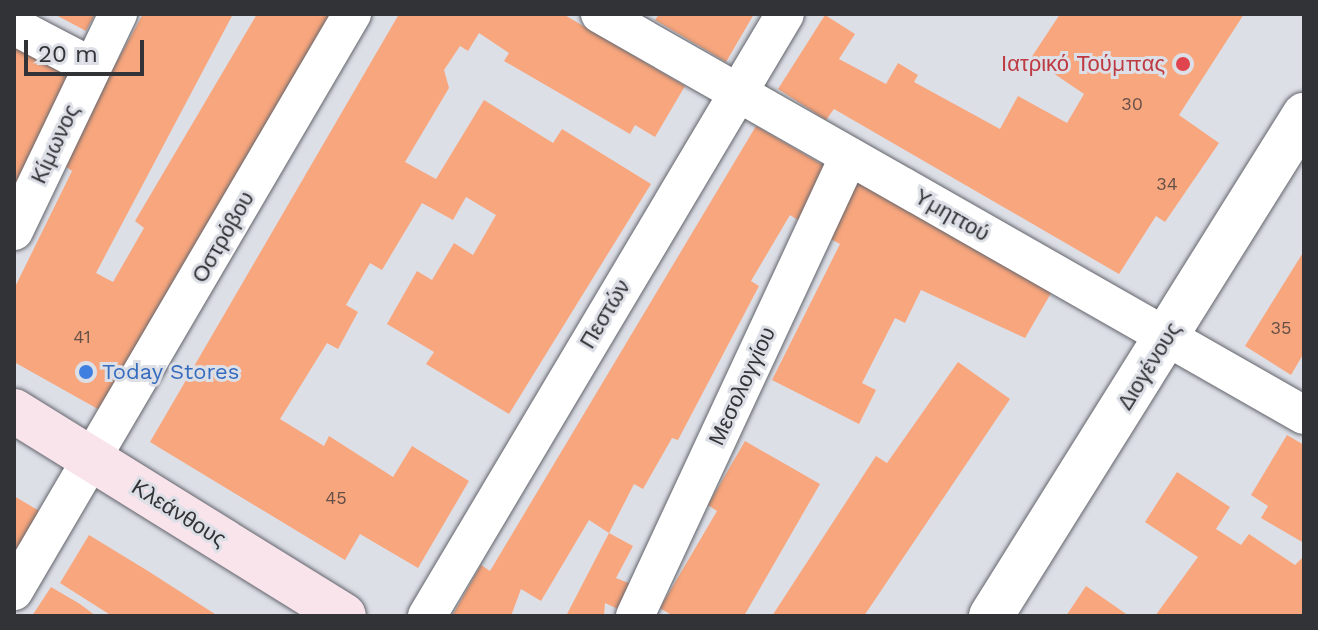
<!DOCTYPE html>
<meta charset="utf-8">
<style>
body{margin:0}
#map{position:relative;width:1318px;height:630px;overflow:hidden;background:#dddfe7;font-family:"Work Sans",sans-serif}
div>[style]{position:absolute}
.building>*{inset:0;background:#f8a67d}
.roads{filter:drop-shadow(0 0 2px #62646b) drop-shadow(0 0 2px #62646b)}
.minor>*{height:38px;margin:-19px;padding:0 19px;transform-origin:19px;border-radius:19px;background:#fff}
.tertiary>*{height:44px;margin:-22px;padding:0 22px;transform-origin:22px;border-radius:22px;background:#fff}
.secondary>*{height:44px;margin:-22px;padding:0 22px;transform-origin:22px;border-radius:22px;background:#fae4ec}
.dots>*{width:22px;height:22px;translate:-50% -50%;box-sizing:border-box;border:4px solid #dddfe7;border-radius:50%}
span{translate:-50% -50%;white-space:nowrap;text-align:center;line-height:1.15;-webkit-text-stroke:6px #dddfe7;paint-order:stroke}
.number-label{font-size:18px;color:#645048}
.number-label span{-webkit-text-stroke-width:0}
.health-label{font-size:22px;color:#be3a42}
.right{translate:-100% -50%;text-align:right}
.street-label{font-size:22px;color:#323336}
.shop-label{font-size:22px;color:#366cbe}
.left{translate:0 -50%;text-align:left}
.frame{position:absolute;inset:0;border:16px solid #323336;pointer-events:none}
.scale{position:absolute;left:24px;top:40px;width:120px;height:36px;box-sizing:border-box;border:4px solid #323336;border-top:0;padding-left:10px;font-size:24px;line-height:28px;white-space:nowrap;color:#323336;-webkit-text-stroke:6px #dddfe7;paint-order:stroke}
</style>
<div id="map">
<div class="building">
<div style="clip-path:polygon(54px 14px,95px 14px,86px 31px)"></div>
<div style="clip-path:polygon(143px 14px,233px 14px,96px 273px,113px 282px,144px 228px,135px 221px,257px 14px,333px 14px,105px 413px,14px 362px,14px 289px,72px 171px,61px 163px)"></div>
<div style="clip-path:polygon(399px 14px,563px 14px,685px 86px,655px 137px,635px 125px,630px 134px,504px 61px,509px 53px,479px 33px,468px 51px,460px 46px,444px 70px,449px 88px,405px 162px,436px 179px,484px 100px,553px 143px,562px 129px,651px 184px,509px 414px,426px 364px,434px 352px,387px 324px,417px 271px,432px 280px,454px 243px,473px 255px,496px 215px,466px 197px,453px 220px,422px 203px,382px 270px,370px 263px,346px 305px,358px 312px,338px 349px,327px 343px,280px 419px,324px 446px,329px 436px,393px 477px,412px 446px,469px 481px,418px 568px,360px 534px,345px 560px,150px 442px)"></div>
<div style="clip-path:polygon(659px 14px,754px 14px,726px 62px,655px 20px)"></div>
<div style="clip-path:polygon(1060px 14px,1244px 14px,1179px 115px,1219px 143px,1165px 222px,1156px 216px,1119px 274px,834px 109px,826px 120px,778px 89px,825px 15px,855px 34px,839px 59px,886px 84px,898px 63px,918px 75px,914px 82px,1000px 129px,1018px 96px,1067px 123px,1084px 94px,1031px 58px)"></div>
<div style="clip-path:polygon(14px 45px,74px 76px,14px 198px)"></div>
<div style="clip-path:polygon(756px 126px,830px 169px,801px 222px,790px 215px,751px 281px,759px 286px,678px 440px,672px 438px,643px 489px,634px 484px,609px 533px,589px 520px,541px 601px,521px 589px,511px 616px,452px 616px,481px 565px,490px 571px)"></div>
<div style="clip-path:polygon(856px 179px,1054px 288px,1025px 338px,921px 290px,905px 323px,895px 318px,862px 383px,876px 390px,859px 424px,772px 380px,840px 244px,825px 236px)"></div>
<div style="clip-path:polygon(1304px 251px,1304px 353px,1291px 375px,1245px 346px)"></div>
<div style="clip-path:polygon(958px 362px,1010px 399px,864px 616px,772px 616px,876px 456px,887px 463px)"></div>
<div style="clip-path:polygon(1287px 435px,1304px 445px,1304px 543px,1261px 518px,1268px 506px,1251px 495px)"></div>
<div style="clip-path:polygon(745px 441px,820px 484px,744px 616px,673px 616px,660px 608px,717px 511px,708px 505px)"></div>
<div style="clip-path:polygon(1177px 472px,1230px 507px,1216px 529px,1241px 545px,1249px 534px,1295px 565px,1304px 556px,1304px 616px,1155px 616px,1198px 557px,1145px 522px)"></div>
<div style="clip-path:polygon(14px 496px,41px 512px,14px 557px)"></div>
<div style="clip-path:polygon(609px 533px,633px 546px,616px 578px,631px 584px,620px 610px,605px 603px,604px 616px,566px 616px)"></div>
<div style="clip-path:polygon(89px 535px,148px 571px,218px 616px,112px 616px,60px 583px)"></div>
<div style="clip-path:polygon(1086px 586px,1129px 616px,1066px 616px)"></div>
<div style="clip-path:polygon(51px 587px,80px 604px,96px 616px,32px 616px)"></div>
</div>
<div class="roads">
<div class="minor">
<div style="left:600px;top:14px;width:810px;rotate:29.67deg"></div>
<div style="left:14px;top:26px;width:88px;rotate:27.7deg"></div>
<div style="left:14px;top:231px;width:241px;rotate:-64.4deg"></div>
<div style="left:14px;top:591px;width:669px;rotate:-59.64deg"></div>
<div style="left:427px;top:616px;width:700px;rotate:-59.26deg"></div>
<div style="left:635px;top:616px;width:507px;rotate:-65.05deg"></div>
</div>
<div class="tertiary">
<div style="left:991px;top:616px;width:591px;rotate:-58deg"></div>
</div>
<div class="secondary">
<div style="left:14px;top:411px;width:388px;rotate:31.8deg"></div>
</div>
</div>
<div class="dots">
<div style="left:1183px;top:64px;background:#e0444e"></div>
<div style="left:86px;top:372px;background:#3f7fe0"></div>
</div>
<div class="number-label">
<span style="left:1132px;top:104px">30</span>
<span style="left:1167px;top:184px">34</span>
<span style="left:1281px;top:328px">35</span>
<span style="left:82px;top:337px">41</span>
<span style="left:336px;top:498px">45</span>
</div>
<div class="health-label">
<span class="right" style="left:1165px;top:64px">Ιατρικό Τούμπας</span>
</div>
<div class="street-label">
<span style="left:55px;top:144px;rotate:-65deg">Κίμωνος</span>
<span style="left:952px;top:215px;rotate:30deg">Υμηττού</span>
<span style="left:223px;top:237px;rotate:-60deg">Οστρόβου</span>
<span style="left:605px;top:314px;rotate:-59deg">Πεστών</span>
<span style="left:1149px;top:366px;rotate:-58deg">Διογένους</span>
<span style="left:742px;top:386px;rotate:-65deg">Μεσολογγίου</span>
<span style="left:179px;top:513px;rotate:32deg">Κλεάνθους</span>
</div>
<div class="shop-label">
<span class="left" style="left:102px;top:372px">Today Stores</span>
</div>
<div class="frame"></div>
<div class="scale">20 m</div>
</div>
